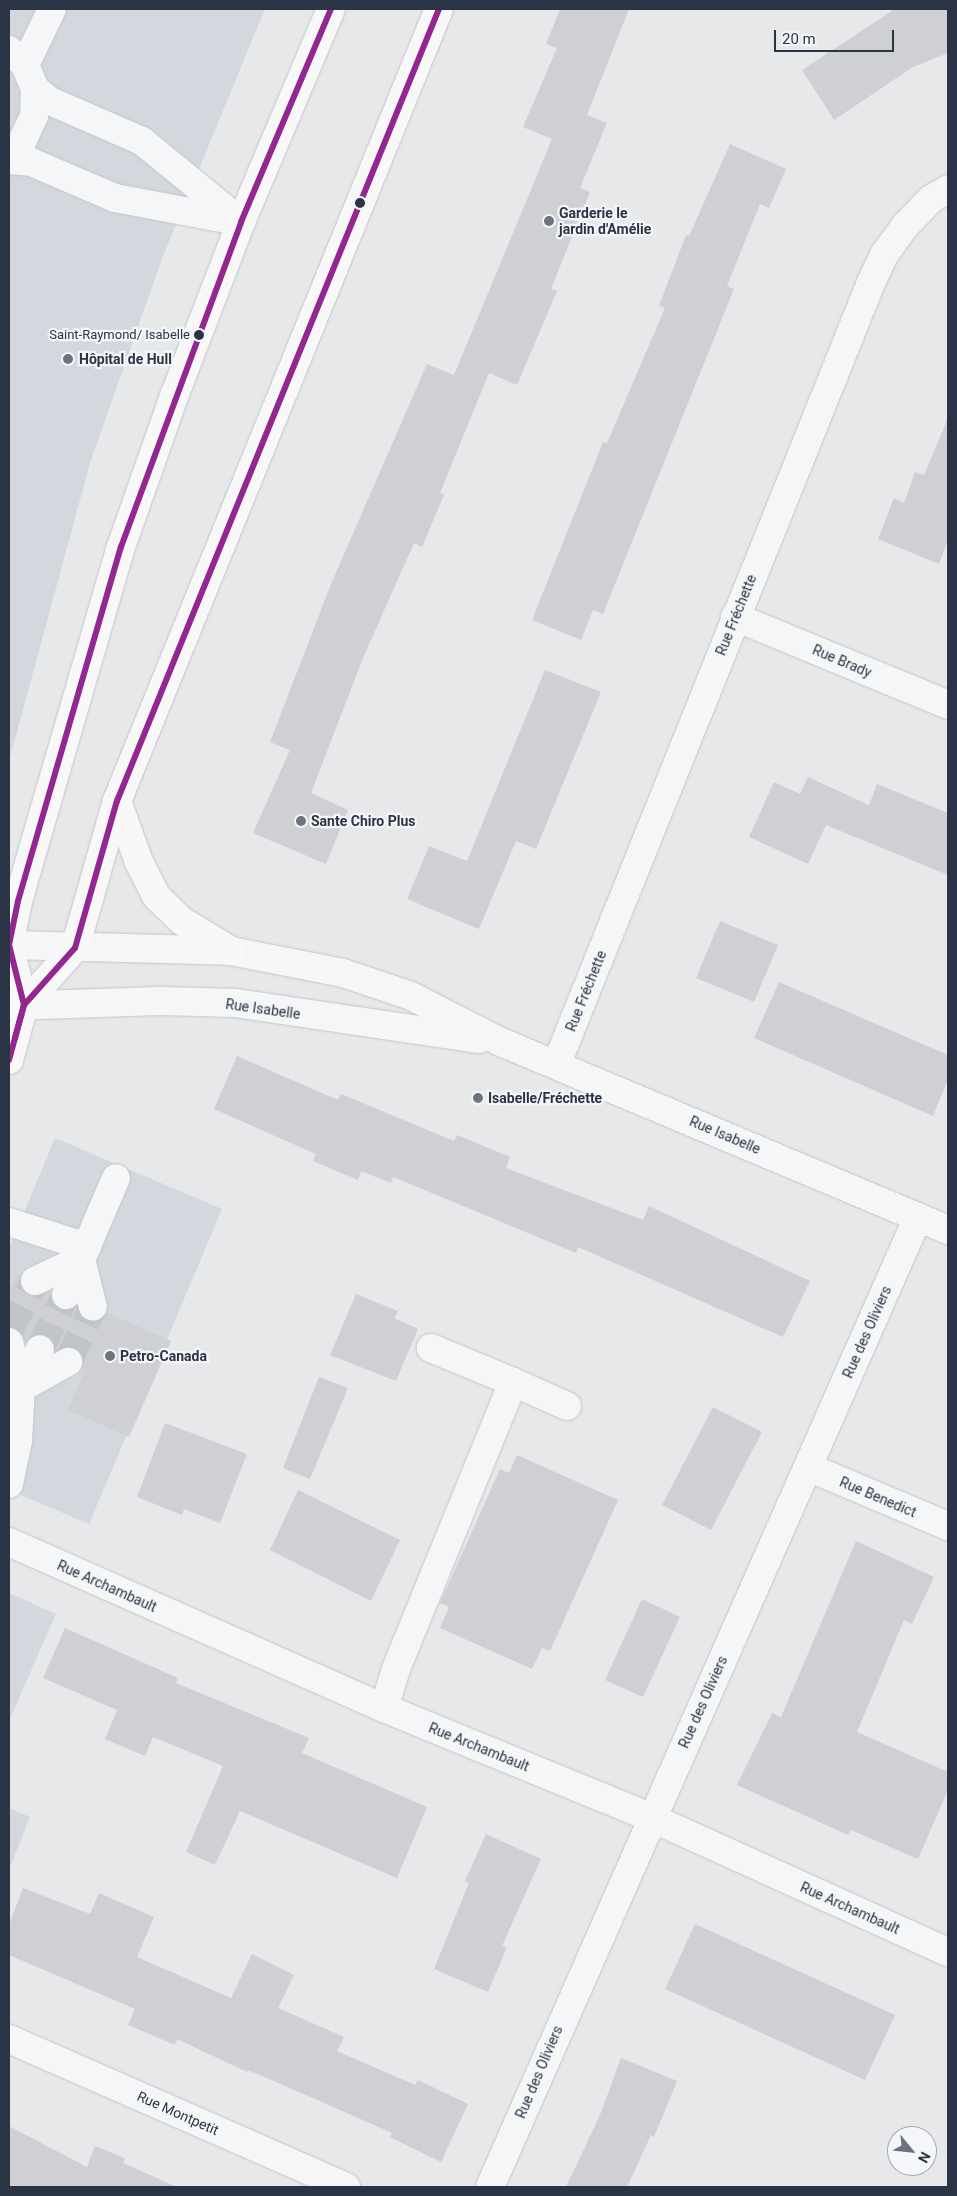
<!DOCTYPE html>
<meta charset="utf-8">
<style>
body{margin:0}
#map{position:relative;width:957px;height:2196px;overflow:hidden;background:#e6e8ea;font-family:Roboto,sans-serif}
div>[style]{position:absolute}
.built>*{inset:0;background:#d4d7dd}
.building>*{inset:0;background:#ced0d3}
.minor-tunnel>*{height:28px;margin-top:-14px;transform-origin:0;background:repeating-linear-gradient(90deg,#c1c4c9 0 28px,transparent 0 42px)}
.roads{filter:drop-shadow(0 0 1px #c4c6c8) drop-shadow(0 0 1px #c4c6c8)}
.minor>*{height:28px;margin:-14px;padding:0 14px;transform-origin:14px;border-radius:14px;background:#f5f6f7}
.major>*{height:28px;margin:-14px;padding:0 14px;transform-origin:14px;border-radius:14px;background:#f8f8f8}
.bus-1>*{height:6px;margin:-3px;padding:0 3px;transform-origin:3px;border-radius:3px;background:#922790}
.dots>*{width:14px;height:14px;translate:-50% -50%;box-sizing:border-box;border:2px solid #f4f6f9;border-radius:50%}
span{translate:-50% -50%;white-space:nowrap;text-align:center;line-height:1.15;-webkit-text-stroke:4.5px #f4f6f9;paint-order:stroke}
.bus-label{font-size:13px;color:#2b3445}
.right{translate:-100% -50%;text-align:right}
.poi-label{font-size:14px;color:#2b3445;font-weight:700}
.left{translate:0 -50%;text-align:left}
.street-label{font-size:14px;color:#2b3445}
.frame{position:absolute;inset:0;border:10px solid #2b3445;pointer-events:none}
.north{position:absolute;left:887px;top:2126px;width:50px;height:50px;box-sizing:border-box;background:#f4f6f9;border:1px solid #a4a8b1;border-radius:50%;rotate:118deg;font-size:14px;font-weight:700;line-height:20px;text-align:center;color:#2b3445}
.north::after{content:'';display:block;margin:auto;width:18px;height:22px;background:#6c737f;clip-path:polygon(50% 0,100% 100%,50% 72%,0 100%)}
.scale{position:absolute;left:774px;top:30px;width:120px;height:22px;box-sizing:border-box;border:2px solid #2b3445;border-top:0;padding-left:6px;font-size:15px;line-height:18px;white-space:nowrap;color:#2b3445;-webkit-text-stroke:4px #f4f6f9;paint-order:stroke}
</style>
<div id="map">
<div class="built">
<div style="clip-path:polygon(9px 9px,265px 9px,163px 256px,90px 463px,9px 761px)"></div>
<div style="clip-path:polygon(55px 1138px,222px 1209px,89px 1524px,9px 1490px,9px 1248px)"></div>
<div style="clip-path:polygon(9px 1593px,56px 1614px,9px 1721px)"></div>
<div style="clip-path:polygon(9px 1808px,30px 1817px,9px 1870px)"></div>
</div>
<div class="building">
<div style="clip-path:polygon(560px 9px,629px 9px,587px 115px,607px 123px,580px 188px,590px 192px,551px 289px,557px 291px,517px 385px,489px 373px,440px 493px,444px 495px,422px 547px,414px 543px,363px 658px,311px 793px,348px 810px,326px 864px,253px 833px,290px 750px,270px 742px,331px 584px,427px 364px,454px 375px,552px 139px,523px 127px,557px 48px,546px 44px)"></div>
<div style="clip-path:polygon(895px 9px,948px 9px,948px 53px,913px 67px,834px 120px,802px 70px)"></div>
<div style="clip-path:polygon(730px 144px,786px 169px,769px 208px,760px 204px,727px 286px,734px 289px,603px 614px,593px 610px,581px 640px,532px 620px,603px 442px,607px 443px,665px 308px,659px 306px,686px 235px,689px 236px)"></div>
<div style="clip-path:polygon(948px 418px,948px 540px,939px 564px,878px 539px,894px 498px,904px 503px,915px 472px,924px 475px)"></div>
<div style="clip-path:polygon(545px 670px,601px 692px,536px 849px,516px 841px,479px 929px,407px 899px,429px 846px,467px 861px)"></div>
<div style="clip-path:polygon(808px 777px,869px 805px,877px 784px,948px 813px,948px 875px,826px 825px,808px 864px,749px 837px,774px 782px,800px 794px)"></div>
<div style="clip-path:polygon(720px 921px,778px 945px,754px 1002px,696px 978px)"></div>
<div style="clip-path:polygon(779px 982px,948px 1055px,948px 1079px,933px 1116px,754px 1038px)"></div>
<div style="clip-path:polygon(237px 1056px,338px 1100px,341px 1094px,454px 1141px,457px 1135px,510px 1157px,506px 1168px,643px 1220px,649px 1206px,810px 1281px,783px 1337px,578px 1247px,576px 1253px,393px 1177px,391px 1183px,361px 1171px,358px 1180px,313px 1161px,316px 1154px,214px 1109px)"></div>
<div style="clip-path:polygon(17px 1274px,21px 1275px,21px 1287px,27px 1294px,34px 1297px,51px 1291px,54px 1305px,67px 1311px,77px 1306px,81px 1317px,88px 1322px,97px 1322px,107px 1313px,171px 1341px,129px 1437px,68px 1410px,86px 1369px,82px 1368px,82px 1355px,76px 1349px,68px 1346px,55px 1351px,53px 1340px,39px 1333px,26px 1343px,20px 1331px,9px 1327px,9px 1292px)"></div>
<div style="clip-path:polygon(356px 1294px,398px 1311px,394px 1318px,418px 1329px,396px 1381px,330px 1355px)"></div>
<div style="clip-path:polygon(319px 1377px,348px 1388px,310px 1479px,283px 1468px)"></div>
<div style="clip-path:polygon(713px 1407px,762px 1432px,711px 1530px,662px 1505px)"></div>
<div style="clip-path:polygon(165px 1423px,247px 1454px,220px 1523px,184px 1509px,182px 1515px,137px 1497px)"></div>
<div style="clip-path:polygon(517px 1455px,618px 1500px,550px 1651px,542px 1648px,532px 1669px,440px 1628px,449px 1607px,440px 1603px,500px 1469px,509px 1473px)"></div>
<div style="clip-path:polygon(298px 1490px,400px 1540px,371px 1601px,270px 1550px)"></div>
<div style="clip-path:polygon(856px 1541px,934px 1577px,912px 1624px,904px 1620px,857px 1732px,948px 1772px,948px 1790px,918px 1859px,851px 1830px,848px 1835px,737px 1785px,772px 1713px,781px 1717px)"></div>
<div style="clip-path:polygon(642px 1599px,680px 1617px,643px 1697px,605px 1680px)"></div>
<div style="clip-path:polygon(65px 1628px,178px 1678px,176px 1683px,309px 1738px,302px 1753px,427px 1807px,397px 1878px,240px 1811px,215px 1865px,186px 1852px,223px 1766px,153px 1737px,145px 1756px,105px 1739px,117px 1710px,43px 1678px)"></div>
<div style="clip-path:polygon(486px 1834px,541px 1859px,502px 1946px,507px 1947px,488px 1992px,434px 1969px,469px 1883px,465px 1881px)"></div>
<div style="clip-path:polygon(23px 1888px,90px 1914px,99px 1893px,154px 1917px,137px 1957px,231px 1998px,252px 1954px,294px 1975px,278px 2008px,344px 2037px,337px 2051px,415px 2085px,418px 2080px,468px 2104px,441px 2162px,390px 2137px,392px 2133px,315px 2099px,248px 2070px,247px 2072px,177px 2039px,175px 2045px,128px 2025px,135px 2009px,9px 1955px,9px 1925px)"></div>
<div style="clip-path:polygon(695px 1924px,895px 2015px,865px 2080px,665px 1989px)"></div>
<div style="clip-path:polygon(621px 2058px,677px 2081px,654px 2137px,651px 2135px,627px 2187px,566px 2187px,600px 2115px)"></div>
<div style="clip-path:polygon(9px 2126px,87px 2167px,95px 2146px,125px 2158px,123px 2163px,177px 2187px,9px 2187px)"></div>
</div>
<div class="minor-tunnel">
<div style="left:9px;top:1331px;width:56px;rotate:-62.5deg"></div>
<div style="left:40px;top:1349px;width:60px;rotate:-64.3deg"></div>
<div style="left:68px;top:1362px;width:60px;rotate:-65.6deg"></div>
</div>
<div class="roads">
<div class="minor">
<div style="left:9px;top:50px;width:22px;rotate:43deg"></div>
<div style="left:25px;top:65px;width:26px;rotate:67deg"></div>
<div style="left:35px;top:89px;width:27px;rotate:92deg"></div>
<div style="left:34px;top:116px;width:29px;rotate:115deg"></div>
<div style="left:22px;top:142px;width:16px;rotate:142deg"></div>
<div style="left:25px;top:65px;width:62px;rotate:-64.3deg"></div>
<div style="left:35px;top:89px;width:19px;rotate:39deg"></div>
<div style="left:50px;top:101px;width:100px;rotate:23.5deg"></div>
<div style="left:142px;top:141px;width:128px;rotate:39.3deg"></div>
<div style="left:9px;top:160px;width:22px;rotate:5deg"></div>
<div style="left:31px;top:162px;width:91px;rotate:23.2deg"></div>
<div style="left:115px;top:198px;width:124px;rotate:10.7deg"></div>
<div style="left:735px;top:617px;width:230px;rotate:22.4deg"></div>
<div style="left:9px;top:945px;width:222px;rotate:1.5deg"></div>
<div style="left:231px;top:951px;width:114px;rotate:11.1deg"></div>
<div style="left:343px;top:973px;width:72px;rotate:18.7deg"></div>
<div style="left:411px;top:996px;width:101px;rotate:27.1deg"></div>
<div style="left:501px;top:1042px;width:485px;rotate:22.8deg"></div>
<div style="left:9px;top:1006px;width:151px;rotate:-1.9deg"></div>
<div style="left:160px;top:1001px;width:75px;rotate:1.5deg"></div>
<div style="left:235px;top:1003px;width:247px;rotate:8.4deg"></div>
<div style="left:557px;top:1063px;width:839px;rotate:-68.08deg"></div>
<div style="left:870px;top:285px;width:33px;rotate:-65deg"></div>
<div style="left:884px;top:255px;width:36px;rotate:-54deg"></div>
<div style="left:905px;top:226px;width:37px;rotate:-46deg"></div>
<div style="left:931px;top:199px;width:20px;rotate:-30deg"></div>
<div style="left:9px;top:1222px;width:82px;rotate:17.8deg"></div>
<div style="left:35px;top:1281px;width:51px;rotate:-25.6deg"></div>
<div style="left:81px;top:1259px;width:49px;rotate:76deg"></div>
<div style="left:66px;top:1295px;width:127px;rotate:-66.9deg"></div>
<div style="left:9px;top:1342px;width:48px;rotate:75.4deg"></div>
<div style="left:21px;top:1388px;width:54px;rotate:-29deg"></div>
<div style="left:513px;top:1382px;width:59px;rotate:24deg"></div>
<div style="left:808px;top:1467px;width:152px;rotate:22.9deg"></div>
<div style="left:9px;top:1484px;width:44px;rotate:-78.2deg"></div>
<div style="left:18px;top:1441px;width:53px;rotate:-86.8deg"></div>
<div style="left:21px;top:1388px;width:43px;rotate:-64deg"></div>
<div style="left:9px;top:1542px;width:410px;rotate:23.9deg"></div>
<div style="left:384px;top:1708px;width:290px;rotate:22.3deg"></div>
<div style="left:652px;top:1818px;width:325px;rotate:24.4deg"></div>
<div style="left:384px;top:1708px;width:41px;rotate:-72.9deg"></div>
<div style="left:396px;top:1669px;width:310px;rotate:-67.8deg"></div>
<div style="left:513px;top:1382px;width:89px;rotate:-157.5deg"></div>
<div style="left:9px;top:2039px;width:368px;rotate:23.7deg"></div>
<div style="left:490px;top:2187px;width:1060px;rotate:-66.19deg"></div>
</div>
<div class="major">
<div style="left:117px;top:801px;width:65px;rotate:70.2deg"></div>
<div style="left:139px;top:862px;width:38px;rotate:63deg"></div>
<div style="left:156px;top:896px;width:36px;rotate:44deg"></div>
<div style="left:182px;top:921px;width:57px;rotate:31.5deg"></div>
<div style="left:24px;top:1005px;width:62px;rotate:-104deg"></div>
<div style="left:9px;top:945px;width:45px;rotate:-78.4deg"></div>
<div style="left:18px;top:901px;width:369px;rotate:-73.8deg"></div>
<div style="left:121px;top:547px;width:162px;rotate:-70.6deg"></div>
<div style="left:175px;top:394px;width:184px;rotate:-69deg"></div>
<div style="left:241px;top:222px;width:231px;rotate:-67.1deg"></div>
<div style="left:9px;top:1060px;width:57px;rotate:-74.7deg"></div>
<div style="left:24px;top:1005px;width:76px;rotate:-48.2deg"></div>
<div style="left:75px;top:948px;width:153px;rotate:-74.1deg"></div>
<div style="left:117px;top:801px;width:855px;rotate:-67.88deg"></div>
</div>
</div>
<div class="bus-1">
<div style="left:15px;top:1038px;width:34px;rotate:-75deg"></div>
<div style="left:24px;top:1005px;width:62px;rotate:-104deg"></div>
<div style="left:9px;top:945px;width:45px;rotate:-78.4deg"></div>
<div style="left:18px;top:901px;width:369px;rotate:-73.8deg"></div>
<div style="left:121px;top:547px;width:346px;rotate:-69.7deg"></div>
<div style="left:241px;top:222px;width:231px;rotate:-67.1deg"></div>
<div style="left:9px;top:1060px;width:57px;rotate:-74.7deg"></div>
<div style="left:24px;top:1005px;width:76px;rotate:-48.2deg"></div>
<div style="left:75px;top:948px;width:153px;rotate:-74.1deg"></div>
<div style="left:117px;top:801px;width:855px;rotate:-67.88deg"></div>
</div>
<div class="dots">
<div style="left:360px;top:203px;background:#2b3445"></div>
<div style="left:549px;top:221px;background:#6c737f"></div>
<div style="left:199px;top:335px;background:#2b3445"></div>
<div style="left:68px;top:359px;background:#6c737f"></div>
<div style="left:301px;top:821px;background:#6c737f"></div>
<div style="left:478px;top:1098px;background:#6c737f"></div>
<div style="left:110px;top:1356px;background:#6c737f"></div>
</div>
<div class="bus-label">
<span class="right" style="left:190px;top:335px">Saint-Raymond/ Isabelle</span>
</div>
<div class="poi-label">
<span class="left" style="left:559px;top:221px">Garderie le<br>jardin d'Amélie</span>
<span class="left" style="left:79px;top:359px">Hôpital de Hull</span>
<span class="left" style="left:311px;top:821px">Sante Chiro Plus</span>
<span class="left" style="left:488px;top:1098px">Isabelle/Fréchette</span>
<span class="left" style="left:120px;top:1356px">Petro-Canada</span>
</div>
<div class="street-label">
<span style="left:736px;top:615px;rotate:-68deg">Rue Fréchette</span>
<span style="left:842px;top:661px;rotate:23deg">Rue Brady</span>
<span style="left:586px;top:991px;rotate:-68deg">Rue Fréchette</span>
<span style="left:263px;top:1009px;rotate:8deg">Rue Isabelle</span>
<span style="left:725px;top:1135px;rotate:23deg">Rue Isabelle</span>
<span style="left:867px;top:1332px;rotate:-66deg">Rue des Oliviers</span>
<span style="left:878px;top:1497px;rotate:23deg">Rue Benedict</span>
<span style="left:107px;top:1586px;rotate:24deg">Rue Archambault</span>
<span style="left:703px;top:1702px;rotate:-66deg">Rue des Oliviers</span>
<span style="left:479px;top:1747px;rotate:22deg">Rue Archambault</span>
<span style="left:850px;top:1908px;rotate:24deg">Rue Archambault</span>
<span style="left:539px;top:2072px;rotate:-67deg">Rue des Oliviers</span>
<span style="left:178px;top:2113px;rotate:24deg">Rue Montpetit</span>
</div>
<div class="frame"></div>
<div class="north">N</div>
<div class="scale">20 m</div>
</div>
